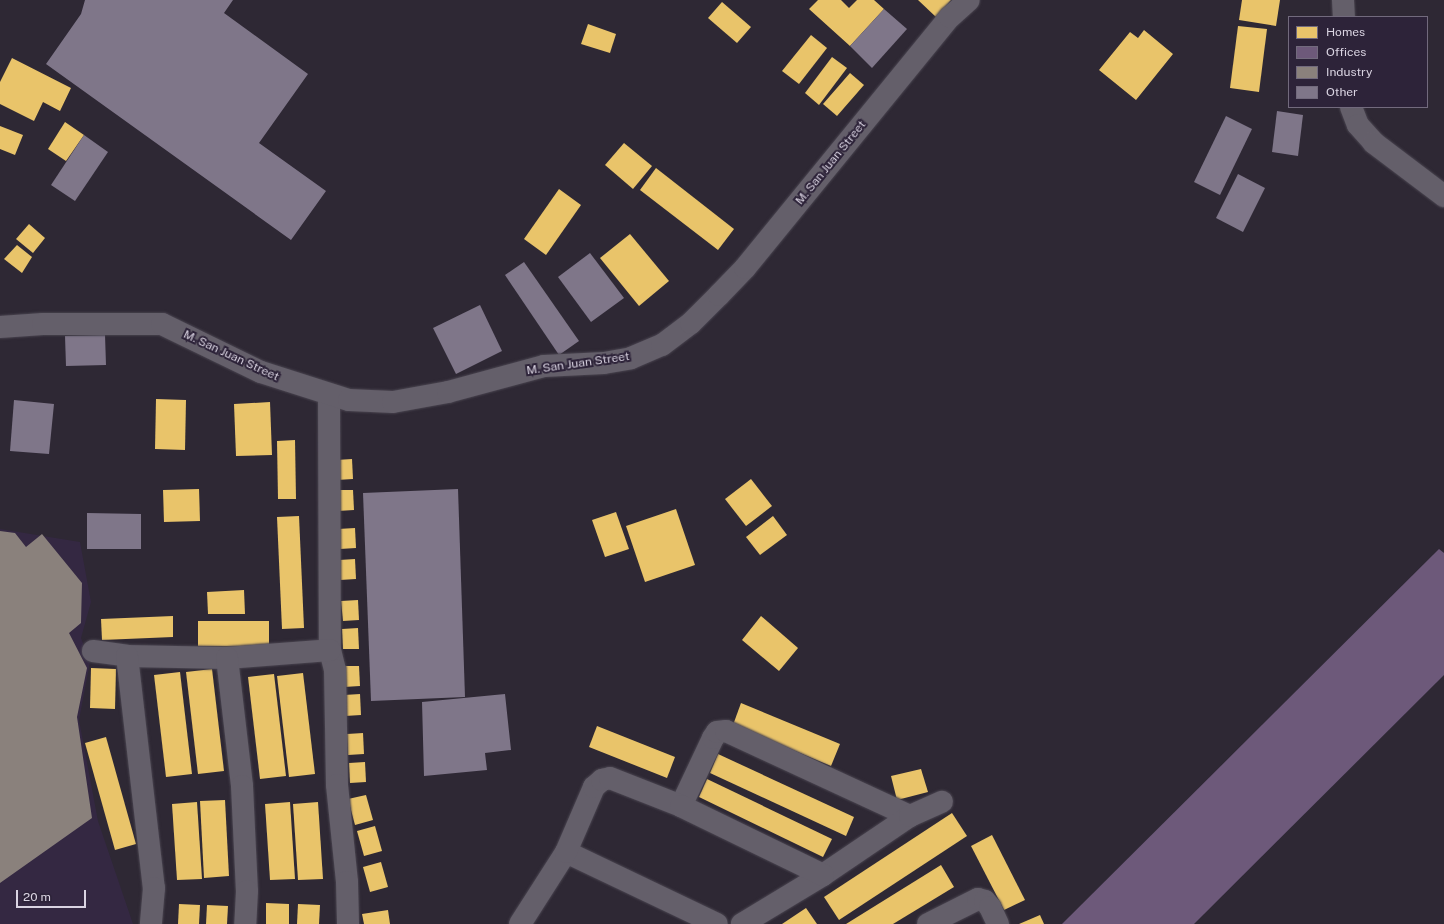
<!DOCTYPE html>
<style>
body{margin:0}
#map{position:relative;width:1444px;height:924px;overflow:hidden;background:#2e2834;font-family:"Public Sans",sans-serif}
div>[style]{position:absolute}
.built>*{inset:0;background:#342842}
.homes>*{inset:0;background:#e9c46a}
.offices>*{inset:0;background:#6d597a}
.industry>*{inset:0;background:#8a817c}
.building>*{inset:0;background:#7f7689}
.roads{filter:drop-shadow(0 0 1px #49444f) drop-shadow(0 0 1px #49444f)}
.street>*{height:22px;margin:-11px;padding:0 11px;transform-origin:11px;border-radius:11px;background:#645f6a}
.secondary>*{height:22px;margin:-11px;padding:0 11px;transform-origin:11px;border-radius:11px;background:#645f6a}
span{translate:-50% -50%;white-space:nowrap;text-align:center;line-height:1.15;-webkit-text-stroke:4px #2d2339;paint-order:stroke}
.street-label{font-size:12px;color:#dad4e2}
.legend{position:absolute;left:1288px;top:16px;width:140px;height:92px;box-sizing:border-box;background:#2d2339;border:1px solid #726a7d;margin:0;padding:5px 7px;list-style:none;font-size:12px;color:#dad4e2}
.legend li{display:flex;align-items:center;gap:8px;height:20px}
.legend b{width:20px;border:1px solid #726a7d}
.scale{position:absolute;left:16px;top:890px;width:70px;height:18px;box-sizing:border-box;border:2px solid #dad4e2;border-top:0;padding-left:5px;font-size:12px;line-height:14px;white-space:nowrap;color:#dad4e2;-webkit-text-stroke:3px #2d2339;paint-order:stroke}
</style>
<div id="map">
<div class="built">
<div style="clip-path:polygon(0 529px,80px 542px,91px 602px,81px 638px,90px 662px,79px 720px,98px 821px,133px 924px,0 924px)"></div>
</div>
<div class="homes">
<div style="clip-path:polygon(818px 0,841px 0,849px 8px,857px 0,874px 0,884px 9px,850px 46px,809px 9px)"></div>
<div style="clip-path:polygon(918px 0,951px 0,936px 17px)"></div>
<div style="clip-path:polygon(1242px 0,1280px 0,1276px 26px,1239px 20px)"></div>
<div style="clip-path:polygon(722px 2px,751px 27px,737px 43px,708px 18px)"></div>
<div style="clip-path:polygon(588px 24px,616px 34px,610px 53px,581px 44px)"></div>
<div style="clip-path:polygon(1238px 26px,1267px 29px,1259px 92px,1230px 88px)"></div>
<div style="clip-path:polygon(1144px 30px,1173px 54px,1136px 100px,1099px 70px,1130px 32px,1138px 38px)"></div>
<div style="clip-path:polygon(811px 35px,827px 48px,799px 84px,782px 71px)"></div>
<div style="clip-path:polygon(832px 57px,847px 68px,819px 105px,805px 93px)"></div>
<div style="clip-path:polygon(12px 58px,71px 88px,60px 111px,43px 102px,34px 121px,0 104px,0 82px)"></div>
<div style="clip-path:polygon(850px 73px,864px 85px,837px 116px,823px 104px)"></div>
<div style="clip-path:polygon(65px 122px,84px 135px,66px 161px,48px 149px)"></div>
<div style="clip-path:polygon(0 126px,23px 135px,15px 155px,0 149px)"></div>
<div style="clip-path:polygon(624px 143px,652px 166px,633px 189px,605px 165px)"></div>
<div style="clip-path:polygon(656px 168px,734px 229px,718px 250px,640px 190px)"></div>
<div style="clip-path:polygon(559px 189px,581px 205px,546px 255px,524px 239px)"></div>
<div style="clip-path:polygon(29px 224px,45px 238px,33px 253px,16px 239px)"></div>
<div style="clip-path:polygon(630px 234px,669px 281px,639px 306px,600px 258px)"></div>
<div style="clip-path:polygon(17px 245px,32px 257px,22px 273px,4px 259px)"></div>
<div style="clip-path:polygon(156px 399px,186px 400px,185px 450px,155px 449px)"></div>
<div style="clip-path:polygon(270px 402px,272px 455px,236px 456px,234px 404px)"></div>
<div style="clip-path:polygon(295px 440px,296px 499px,278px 499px,277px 441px)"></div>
<div style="clip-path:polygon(352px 459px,353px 479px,337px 480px,336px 460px)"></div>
<div style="clip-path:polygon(751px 479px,772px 506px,746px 526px,725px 499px)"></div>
<div style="clip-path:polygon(199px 489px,200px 521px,164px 522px,163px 490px)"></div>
<div style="clip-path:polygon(337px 490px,353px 490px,354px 510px,338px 511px)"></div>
<div style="clip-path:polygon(676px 509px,695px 565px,645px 582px,626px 526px)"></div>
<div style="clip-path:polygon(616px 512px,629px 549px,605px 557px,592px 520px)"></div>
<div style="clip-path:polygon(299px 516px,304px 628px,282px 629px,277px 517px)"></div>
<div style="clip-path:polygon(773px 516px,787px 535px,760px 555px,746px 537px)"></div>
<div style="clip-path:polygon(355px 528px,356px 548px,340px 549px,338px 529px)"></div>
<div style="clip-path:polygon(355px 559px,356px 579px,340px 580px,339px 560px)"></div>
<div style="clip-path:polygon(244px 590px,245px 614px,208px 614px,207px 592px)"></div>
<div style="clip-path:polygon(358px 600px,359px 620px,343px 621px,341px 601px)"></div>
<div style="clip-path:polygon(173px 616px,173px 637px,102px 640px,101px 619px)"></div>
<div style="clip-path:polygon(761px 616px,798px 648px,779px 671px,742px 640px)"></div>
<div style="clip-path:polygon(198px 621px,269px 621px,269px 647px,198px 646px)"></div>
<div style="clip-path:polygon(358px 628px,359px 649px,343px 649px,342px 629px)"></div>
<div style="clip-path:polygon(343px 666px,359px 666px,360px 686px,344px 687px)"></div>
<div style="clip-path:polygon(91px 668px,116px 669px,115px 709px,90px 708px)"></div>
<div style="clip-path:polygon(212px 669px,224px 771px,198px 774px,186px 672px)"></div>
<div style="clip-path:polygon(180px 672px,192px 774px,166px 777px,154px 675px)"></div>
<div style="clip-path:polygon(303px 673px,315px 774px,289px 777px,277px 676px)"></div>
<div style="clip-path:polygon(274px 674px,286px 776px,260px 779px,248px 677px)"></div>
<div style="clip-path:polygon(360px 694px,361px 715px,345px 716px,344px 695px)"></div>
<div style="clip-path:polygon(741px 703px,840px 744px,831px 766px,733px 725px)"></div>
<div style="clip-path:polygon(597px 726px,675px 757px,667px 778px,589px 747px)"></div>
<div style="clip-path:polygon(363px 733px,364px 754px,348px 755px,347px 734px)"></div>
<div style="clip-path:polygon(106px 737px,136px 844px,115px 850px,85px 743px)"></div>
<div style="clip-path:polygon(718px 754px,854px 817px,846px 836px,710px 773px)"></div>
<div style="clip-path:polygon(365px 762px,366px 782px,350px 783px,349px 763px)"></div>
<div style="clip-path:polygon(921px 769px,928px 792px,897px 800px,891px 776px)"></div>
<div style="clip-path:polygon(707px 779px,832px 839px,823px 857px,699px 797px)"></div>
<div style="clip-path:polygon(366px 795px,373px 820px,355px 825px,348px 799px)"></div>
<div style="clip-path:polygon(225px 800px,229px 876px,204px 878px,200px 801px)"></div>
<div style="clip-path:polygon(197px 802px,202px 879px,177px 880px,172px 804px)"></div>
<div style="clip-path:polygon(290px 802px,295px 879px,270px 880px,265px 804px)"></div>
<div style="clip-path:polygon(318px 802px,323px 879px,298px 880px,293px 804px)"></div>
<div style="clip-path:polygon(952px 813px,967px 836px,839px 920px,824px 897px)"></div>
<div style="clip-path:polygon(375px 826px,382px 851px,364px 856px,357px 831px)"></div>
<div style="clip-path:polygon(992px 835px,1025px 900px,1004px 910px,971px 846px)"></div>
<div style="clip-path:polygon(381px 862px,388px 887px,370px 892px,363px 867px)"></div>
<div style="clip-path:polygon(941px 865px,954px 887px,893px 924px,846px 924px)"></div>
<div style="clip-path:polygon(266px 903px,289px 904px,289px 924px,266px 924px)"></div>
<div style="clip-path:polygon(179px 904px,200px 905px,199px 924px,178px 924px)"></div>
<div style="clip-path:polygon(298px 904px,320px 905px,319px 924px,297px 924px)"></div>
<div style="clip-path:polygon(207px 905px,228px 906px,227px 924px,206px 924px)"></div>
<div style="clip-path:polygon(806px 908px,817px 924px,782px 924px)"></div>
<div style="clip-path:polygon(388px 910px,390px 924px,364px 924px,362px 914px)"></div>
<div style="clip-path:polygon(1040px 915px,1044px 924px,1019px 924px)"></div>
</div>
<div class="offices">
<div style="clip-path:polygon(1439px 549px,1444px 553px,1444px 675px,1194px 924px,1062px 924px)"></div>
</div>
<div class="industry">
<div style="clip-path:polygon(0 531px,15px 533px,26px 547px,42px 534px,82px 583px,81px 623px,69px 633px,87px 668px,77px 717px,92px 818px,0 883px)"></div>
</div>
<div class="building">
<div style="clip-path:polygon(85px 0,233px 0,224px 13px,308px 74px,259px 143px,326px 191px,291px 240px,46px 64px,81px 14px)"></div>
<div style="clip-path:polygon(884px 9px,907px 29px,872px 68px,850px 46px)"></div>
<div style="clip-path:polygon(1277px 111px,1303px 115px,1298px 156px,1272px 152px)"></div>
<div style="clip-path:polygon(1226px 116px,1252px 129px,1220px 195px,1194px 182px)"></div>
<div style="clip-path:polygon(84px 135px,108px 152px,75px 201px,51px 185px)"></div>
<div style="clip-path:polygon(1238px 174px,1265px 188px,1243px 232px,1216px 218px)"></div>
<div style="clip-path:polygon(590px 253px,624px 298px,591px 322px,558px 277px)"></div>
<div style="clip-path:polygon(524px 262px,579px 341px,559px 355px,505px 275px)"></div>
<div style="clip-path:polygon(480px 305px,502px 351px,456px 374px,433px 328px)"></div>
<div style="clip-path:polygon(105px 335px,106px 365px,66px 366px,65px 336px)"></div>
<div style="clip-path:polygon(14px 400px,54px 404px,49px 454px,10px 451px)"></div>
<div style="clip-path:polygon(458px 489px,465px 697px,371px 701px,363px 493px)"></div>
<div style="clip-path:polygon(87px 513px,141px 514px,141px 549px,87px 549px)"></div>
<div style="clip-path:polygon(505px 694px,511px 750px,485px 753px,487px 770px,424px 776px,422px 702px)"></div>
</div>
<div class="roads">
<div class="street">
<div style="left:1343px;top:0;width:17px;rotate:87deg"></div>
<div style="left:1351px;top:107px;width:19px;rotate:69deg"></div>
<div style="left:1358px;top:125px;width:24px;rotate:48deg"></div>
<div style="left:1374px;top:143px;width:88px;rotate:37.1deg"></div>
<div style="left:329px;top:395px;width:255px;rotate:89.8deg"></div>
<div style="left:330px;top:650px;width:21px;rotate:76deg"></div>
<div style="left:335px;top:670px;width:115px;rotate:89deg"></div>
<div style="left:337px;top:785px;width:98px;rotate:84.1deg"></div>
<div style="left:347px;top:882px;width:42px;rotate:88.6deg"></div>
<div style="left:93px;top:651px;width:34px;rotate:8deg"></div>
<div style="left:127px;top:656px;width:100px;rotate:1.1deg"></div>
<div style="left:227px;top:658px;width:103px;rotate:-4.4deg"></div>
<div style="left:127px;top:656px;width:234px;rotate:83.4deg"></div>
<div style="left:154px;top:888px;width:36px;rotate:95deg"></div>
<div style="left:227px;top:658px;width:129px;rotate:83.3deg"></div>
<div style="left:242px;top:786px;width:105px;rotate:87.3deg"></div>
<div style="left:247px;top:891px;width:33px;rotate:93deg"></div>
<div style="left:681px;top:806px;width:75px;rotate:-64.8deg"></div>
<div style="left:713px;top:738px;width:7px;rotate:-56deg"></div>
<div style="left:717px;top:732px;width:9px;rotate:-6deg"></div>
<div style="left:726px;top:731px;width:203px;rotate:24.8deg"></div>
<div style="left:910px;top:816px;width:105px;rotate:145.9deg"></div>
<div style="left:823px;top:875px;width:95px;rotate:148.8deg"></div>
<div style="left:910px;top:816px;width:35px;rotate:-24deg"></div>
<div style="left:566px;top:852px;width:167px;rotate:25.5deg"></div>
<div style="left:520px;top:924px;width:85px;rotate:-57.4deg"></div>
<div style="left:566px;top:852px;width:71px;rotate:-66.7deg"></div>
<div style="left:594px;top:787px;width:11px;rotate:-41deg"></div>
<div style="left:602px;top:780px;width:8px;rotate:-14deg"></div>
<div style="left:610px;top:778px;width:76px;rotate:21.5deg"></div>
<div style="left:681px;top:806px;width:158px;rotate:25.9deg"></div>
<div style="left:928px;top:924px;width:56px;rotate:-26.6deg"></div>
<div style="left:978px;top:899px;width:7px;rotate:16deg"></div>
<div style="left:985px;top:901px;width:8px;rotate:50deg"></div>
<div style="left:990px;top:907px;width:19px;rotate:65deg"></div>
</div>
<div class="secondary">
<div style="left:0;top:327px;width:43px;rotate:-4deg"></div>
<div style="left:43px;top:324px;width:119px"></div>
<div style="left:162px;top:324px;width:110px;rotate:25.9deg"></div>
<div style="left:261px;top:372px;width:92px;rotate:17.7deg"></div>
<div style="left:349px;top:400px;width:44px;rotate:2.6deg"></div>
<div style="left:393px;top:402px;width:56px;rotate:-10.3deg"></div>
<div style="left:448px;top:392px;width:99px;rotate:-15.2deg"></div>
<div style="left:544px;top:366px;width:60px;rotate:-2.9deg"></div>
<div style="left:604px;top:363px;width:27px;rotate:-10deg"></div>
<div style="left:631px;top:358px;width:34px;rotate:-23deg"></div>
<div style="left:662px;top:345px;width:36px;rotate:-37deg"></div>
<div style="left:691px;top:323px;width:40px;rotate:-45deg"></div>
<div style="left:719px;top:295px;width:37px;rotate:-46deg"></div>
<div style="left:745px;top:268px;width:324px;rotate:-50.8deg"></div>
<div style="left:950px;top:17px;width:25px;rotate:-42deg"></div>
</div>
</div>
<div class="street-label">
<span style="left:831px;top:163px;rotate:-51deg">M. San Juan Street</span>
<span style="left:231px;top:356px;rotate:25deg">M. San Juan Street</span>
<span style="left:578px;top:364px;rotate:-8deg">M. San Juan Street</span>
</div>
<ul class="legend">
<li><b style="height:11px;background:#e9c46a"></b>Homes</li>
<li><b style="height:11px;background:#6d597a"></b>Offices</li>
<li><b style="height:11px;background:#8a817c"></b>Industry</li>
<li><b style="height:11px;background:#7f7689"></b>Other</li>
</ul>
<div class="scale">20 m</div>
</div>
